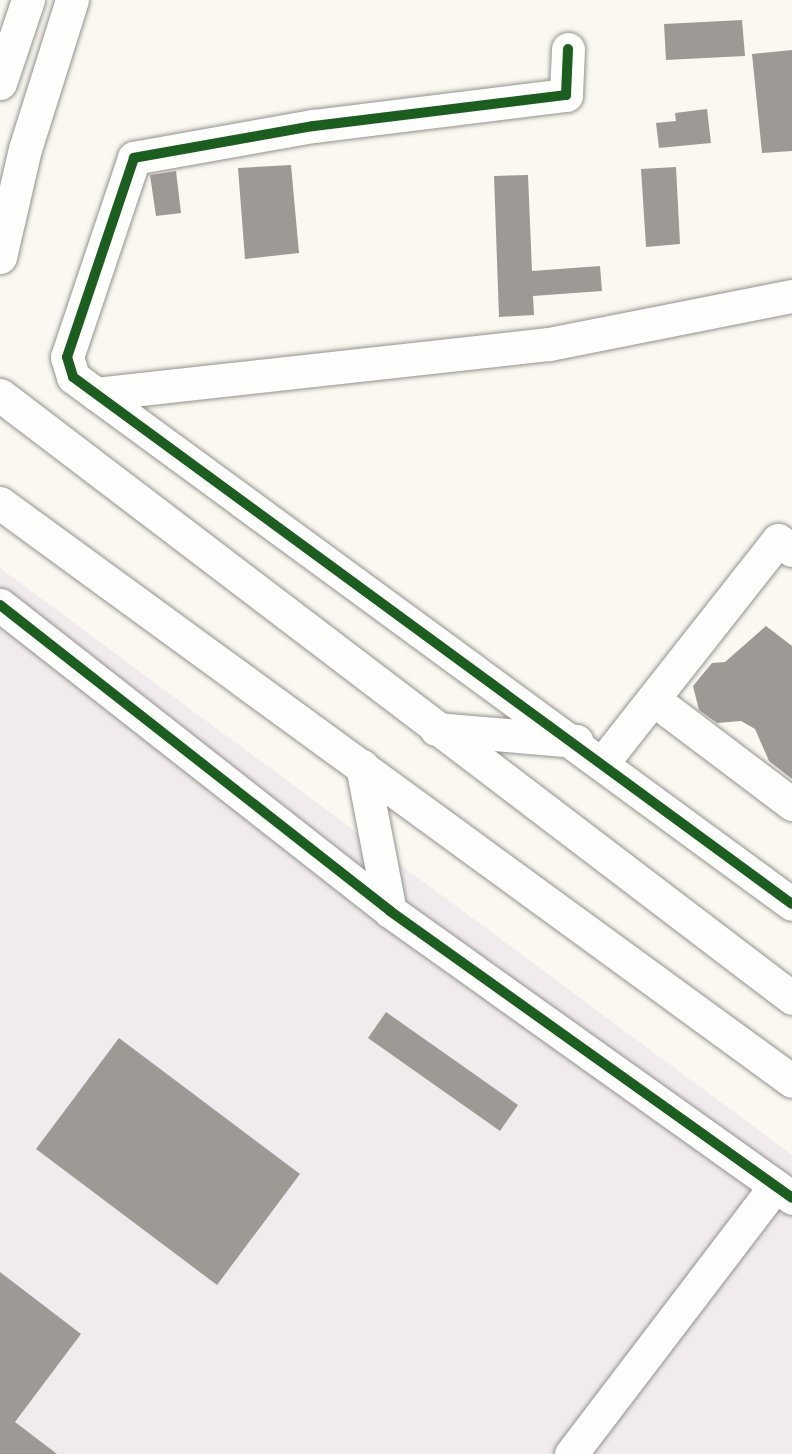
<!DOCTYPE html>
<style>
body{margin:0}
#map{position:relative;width:792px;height:1454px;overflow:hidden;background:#faf8f0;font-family:Spectral,serif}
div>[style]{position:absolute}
.industrial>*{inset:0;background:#f1ebed}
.building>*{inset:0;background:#9d9a96}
.roads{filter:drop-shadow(0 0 2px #93928f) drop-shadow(0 0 2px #93928f)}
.minor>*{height:33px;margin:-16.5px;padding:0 16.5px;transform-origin:16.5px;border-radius:16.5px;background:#fefefd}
.cycleway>*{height:10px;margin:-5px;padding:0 5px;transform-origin:5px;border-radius:5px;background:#1b5e20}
span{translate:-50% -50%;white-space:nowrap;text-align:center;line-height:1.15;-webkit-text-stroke:7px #fff;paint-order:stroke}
</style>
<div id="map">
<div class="industrial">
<div style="clip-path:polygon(0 568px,792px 1155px,792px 1454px,0 1454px)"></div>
</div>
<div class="building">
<div style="clip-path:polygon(742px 20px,745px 56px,666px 60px,664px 24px)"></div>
<div style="clip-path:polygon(792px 50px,792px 151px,762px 153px,752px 54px)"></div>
<div style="clip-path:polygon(707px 109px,711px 143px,659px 148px,656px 123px,676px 121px,675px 113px)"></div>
<div style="clip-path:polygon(291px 165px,299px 253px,245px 259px,238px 168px)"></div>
<div style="clip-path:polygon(676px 167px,680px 244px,646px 247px,641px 169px)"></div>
<div style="clip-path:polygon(176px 171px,181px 213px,156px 216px,150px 175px)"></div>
<div style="clip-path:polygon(528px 175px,532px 271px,600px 266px,602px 291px,533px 296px,534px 315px,499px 317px,494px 176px)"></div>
<div style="clip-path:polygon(766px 626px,792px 646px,792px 779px,769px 761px,755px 729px,741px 721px,717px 723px,699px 710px,693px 686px,712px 663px,725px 662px)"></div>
<div style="clip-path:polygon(386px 1012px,518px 1105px,500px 1131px,368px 1038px)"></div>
<div style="clip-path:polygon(119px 1038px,300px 1174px,217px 1285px,36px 1149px)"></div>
<div style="clip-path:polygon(0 1272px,81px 1334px,15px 1422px,57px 1454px,0 1454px)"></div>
</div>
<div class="roads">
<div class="minor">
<div style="left:568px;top:49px;width:46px;rotate:92.5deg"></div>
<div style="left:566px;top:95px;width:255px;rotate:173deg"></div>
<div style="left:313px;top:126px;width:182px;rotate:169.9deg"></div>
<div style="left:134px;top:158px;width:210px;rotate:108.6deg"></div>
<div style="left:67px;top:357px;width:21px;rotate:73deg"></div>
<div style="left:73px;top:377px;width:891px;rotate:36.24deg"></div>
<div style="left:0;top:83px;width:88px;rotate:-71.4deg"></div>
<div style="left:0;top:257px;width:111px;rotate:-77deg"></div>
<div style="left:25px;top:149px;width:156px;rotate:-72.5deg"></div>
<div style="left:96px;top:394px;width:456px;rotate:-6.3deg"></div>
<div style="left:549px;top:344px;width:248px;rotate:-11.2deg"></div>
<div style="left:0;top:395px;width:995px;rotate:37.28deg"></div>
<div style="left:0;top:503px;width:980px;rotate:36.12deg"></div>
<div style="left:0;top:605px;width:496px;rotate:38.1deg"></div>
<div style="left:390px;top:911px;width:494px;rotate:35.5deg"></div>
<div style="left:653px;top:699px;width:174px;rotate:37.1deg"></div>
<div style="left:436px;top:729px;width:141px;rotate:4.9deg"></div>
<div style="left:604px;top:761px;width:281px;rotate:-51.8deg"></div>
<div style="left:778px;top:540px;width:17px;rotate:36deg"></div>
<div style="left:362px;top:766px;width:148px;rotate:79.1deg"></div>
<div style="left:571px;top:1454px;width:337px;rotate:-52.7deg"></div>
</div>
</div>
<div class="cycleway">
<div style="left:568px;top:49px;width:46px;rotate:92.5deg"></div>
<div style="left:566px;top:95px;width:255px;rotate:173deg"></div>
<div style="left:313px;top:126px;width:182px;rotate:169.9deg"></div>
<div style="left:134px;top:158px;width:210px;rotate:108.6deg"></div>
<div style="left:67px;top:357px;width:21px;rotate:73deg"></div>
<div style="left:73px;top:377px;width:891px;rotate:36.24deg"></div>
<div style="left:0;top:605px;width:496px;rotate:38.1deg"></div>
<div style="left:390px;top:911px;width:494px;rotate:35.5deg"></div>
</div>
</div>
